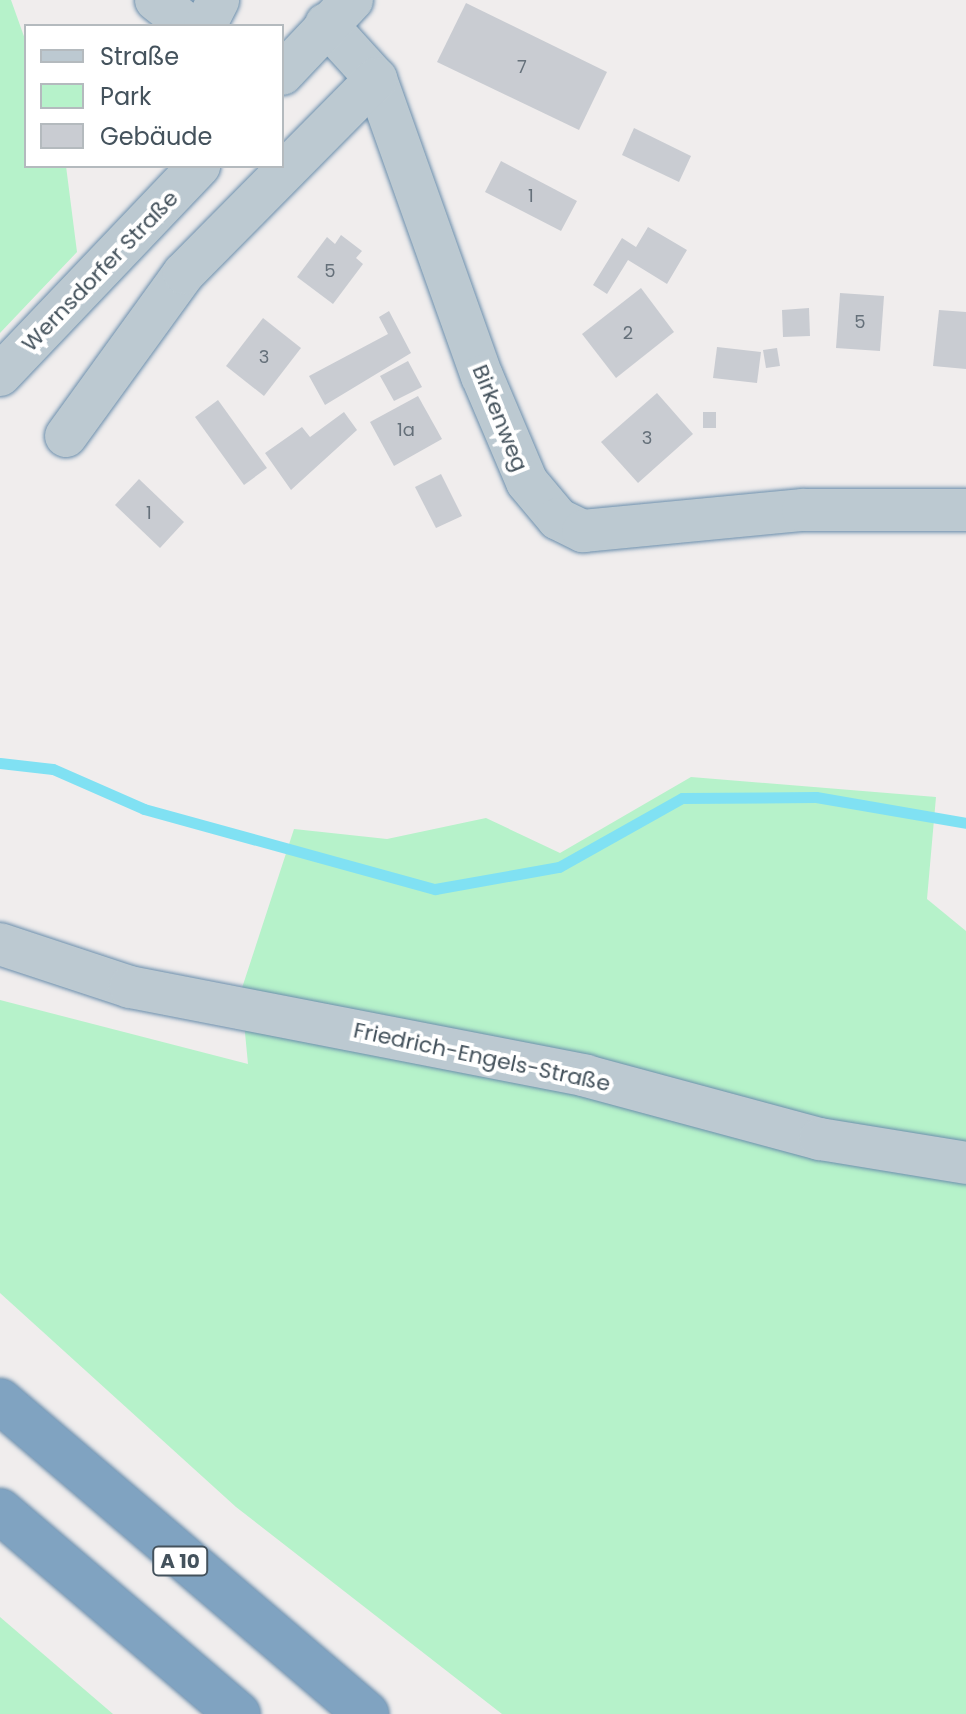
<!DOCTYPE html>
<meta charset="utf-8">
<style>
body{margin:0}
#map{position:relative;width:966px;height:1714px;overflow:hidden;background:#f0eded;font-family:Poppins,sans-serif}
div>[style]{position:absolute}
.green>*{inset:0;background:#b6f2ca}
.stream>*{height:11px;margin:-5.5px;padding:0 5.5px;transform-origin:5.5px;border-radius:5.5px;background:#80e1f3}
.building>*{inset:0;background:#c9ccd2}
.roads{filter:drop-shadow(0 0 2px #6b8eac) drop-shadow(0 0 2px #6b8eac)}
.minor>*{height:42px;margin:-21px;padding:0 21px;transform-origin:21px;border-radius:21px;background:#bcc9d1}
.highway>*{height:44px;margin:-22px;padding:0 22px;transform-origin:22px;border-radius:22px;background:#80a3c1}
span{translate:-50% -50%;white-space:nowrap;text-align:center;line-height:1.15;-webkit-text-stroke:8px #fff;paint-order:stroke}
.number-label{font-size:18px;color:#65707a}
.number-label span{-webkit-text-stroke-width:0}
.shield-label span{padding:2px 6px;background:#fff;border:2px solid;border-radius:6px;-webkit-text-stroke-width:0}
.shield-label{font-size:20px;color:#44525c;font-weight:700}
.street-label{font-size:22px;color:#44525c}
.legend{position:absolute;left:24px;top:24px;width:260px;height:144px;box-sizing:border-box;background:#fff;border:2px solid #b4babe;margin:0;padding:10px 14px;list-style:none;font-size:24px;color:#44525c}
.legend li{display:flex;align-items:center;gap:16px;height:40px}
.legend b{width:40px;border:2px solid #b4babe}
</style>
<div id="map">
<div class="green">
<div style="clip-path:polygon(0 0,11px 0,26px 42px,26px 166px,66px 166px,77px 252px,0 333px)"></div>
<div style="clip-path:polygon(691px 777px,936px 797px,927px 899px,966px 931px,966px 1714px,502px 1714px,236px 1507px,0 1293px,0 1000px,248px 1064px,241px 991px,294px 829px,387px 839px,486px 818px,560px 853px)"></div>
<div style="clip-path:polygon(0 1617px,113px 1714px,0 1714px)"></div>
</div>
<div class="stream">
<div style="left:0;top:763px;width:53px;rotate:6.5deg"></div>
<div style="left:53px;top:769px;width:99px;rotate:23.7deg"></div>
<div style="left:144px;top:809px;width:302px;rotate:15.4deg"></div>
<div style="left:435px;top:889px;width:126px;rotate:-10.1deg"></div>
<div style="left:559px;top:867px;width:141px;rotate:-29.3deg"></div>
<div style="left:682px;top:798px;width:134px;rotate:-0.4deg"></div>
<div style="left:816px;top:797px;width:152px;rotate:9.8deg"></div>
</div>
<div class="building">
<div style="clip-path:polygon(466px 3px,607px 72px,579px 130px,437px 62px)"></div>
<div style="clip-path:polygon(634px 128px,691px 156px,679px 182px,622px 155px)"></div>
<div style="clip-path:polygon(501px 161px,577px 201px,561px 231px,485px 192px)"></div>
<div style="clip-path:polygon(648px 227px,687px 250px,667px 284px,628px 260px,607px 294px,593px 285px,622px 238px,636px 247px)"></div>
<div style="clip-path:polygon(341px 235px,362px 251px,356px 258px,363px 264px,333px 304px,297px 277px,327px 237px,335px 244px)"></div>
<div style="clip-path:polygon(641px 288px,674px 332px,616px 378px,582px 334px)"></div>
<div style="clip-path:polygon(840px 293px,884px 296px,880px 351px,836px 348px)"></div>
<div style="clip-path:polygon(809px 308px,810px 336px,783px 337px,782px 310px)"></div>
<div style="clip-path:polygon(939px 310px,966px 312px,966px 369px,933px 366px)"></div>
<div style="clip-path:polygon(389px 311px,411px 353px,325px 405px,309px 376px,388px 334px,379px 317px)"></div>
<div style="clip-path:polygon(263px 318px,301px 348px,264px 396px,226px 366px)"></div>
<div style="clip-path:polygon(717px 347px,761px 352px,757px 383px,713px 378px)"></div>
<div style="clip-path:polygon(777px 348px,780px 366px,766px 368px,763px 350px)"></div>
<div style="clip-path:polygon(408px 361px,422px 387px,394px 401px,380px 376px)"></div>
<div style="clip-path:polygon(657px 393px,693px 434px,638px 483px,601px 442px)"></div>
<div style="clip-path:polygon(418px 396px,442px 439px,394px 466px,370px 422px)"></div>
<div style="clip-path:polygon(218px 400px,267px 468px,244px 485px,195px 417px)"></div>
<div style="clip-path:polygon(344px 412px,357px 430px,291px 490px,265px 453px,302px 427px,310px 437px)"></div>
<div style="clip-path:polygon(703px 412px,716px 412px,716px 428px,703px 428px)"></div>
<div style="clip-path:polygon(441px 474px,462px 516px,436px 528px,415px 487px)"></div>
<div style="clip-path:polygon(139px 479px,184px 522px,160px 548px,115px 505px)"></div>
</div>
<div class="roads">
<div class="minor">
<div style="left:156px;top:0;width:42px;rotate:38.2deg"></div>
<div style="left:326px;top:24px;width:74px;rotate:47.7deg"></div>
<div style="left:376px;top:79px;width:315px;rotate:70.4deg"></div>
<div style="left:482px;top:376px;width:115px;rotate:67deg"></div>
<div style="left:527px;top:482px;width:48px;rotate:50deg"></div>
<div style="left:558px;top:519px;width:28px;rotate:26deg"></div>
<div style="left:583px;top:531px;width:221px;rotate:-5.5deg"></div>
<div style="left:803px;top:510px;width:163px"></div>
<div style="left:205px;top:26px;width:29px;rotate:-63deg"></div>
<div style="left:282px;top:74px;width:102px;rotate:-46.6deg"></div>
<div style="left:0;top:375px;width:289px;rotate:-46.4deg"></div>
<div style="left:66px;top:436px;width:201px;rotate:-54.1deg"></div>
<div style="left:184px;top:273px;width:273px;rotate:-45.3deg"></div>
<div style="left:0;top:944px;width:137px;rotate:18.3deg"></div>
<div style="left:130px;top:987px;width:465px;rotate:11deg"></div>
<div style="left:586px;top:1076px;width:242px;rotate:15.1deg"></div>
<div style="left:820px;top:1139px;width:148px;rotate:9.3deg"></div>
</div>
<div class="highway">
<div style="left:0;top:1401px;width:482px;rotate:40.5deg"></div>
<div style="left:0;top:1511px;width:313px;rotate:40.5deg"></div>
</div>
</div>
<div class="number-label">
<span style="left:522px;top:67px">7</span>
<span style="left:531px;top:196px">1</span>
<span style="left:330px;top:271px">5</span>
<span style="left:860px;top:322px">5</span>
<span style="left:628px;top:333px">2</span>
<span style="left:264px;top:357px">3</span>
<span style="left:406px;top:430px">1a</span>
<span style="left:647px;top:438px">3</span>
<span style="left:149px;top:513px">1</span>
</div>
<div class="shield-label">
<span style="left:180px;top:1561px">A 10</span>
</div>
<div class="street-label">
<span style="left:100px;top:271px;rotate:-46deg">Wernsdorfer Straße</span>
<span style="left:500px;top:418px;rotate:68deg">Birkenweg</span>
<span style="left:482px;top:1057px;rotate:12deg">Friedrich-Engels-Straße</span>
</div>
<ul class="legend">
<li><b style="height:10px;background:#bcc9d1"></b>Straße</li>
<li><b style="height:22px;background:#b6f2ca"></b>Park</li>
<li><b style="height:22px;background:#c9ccd2"></b>Gebäude</li>
</ul>
</div>
